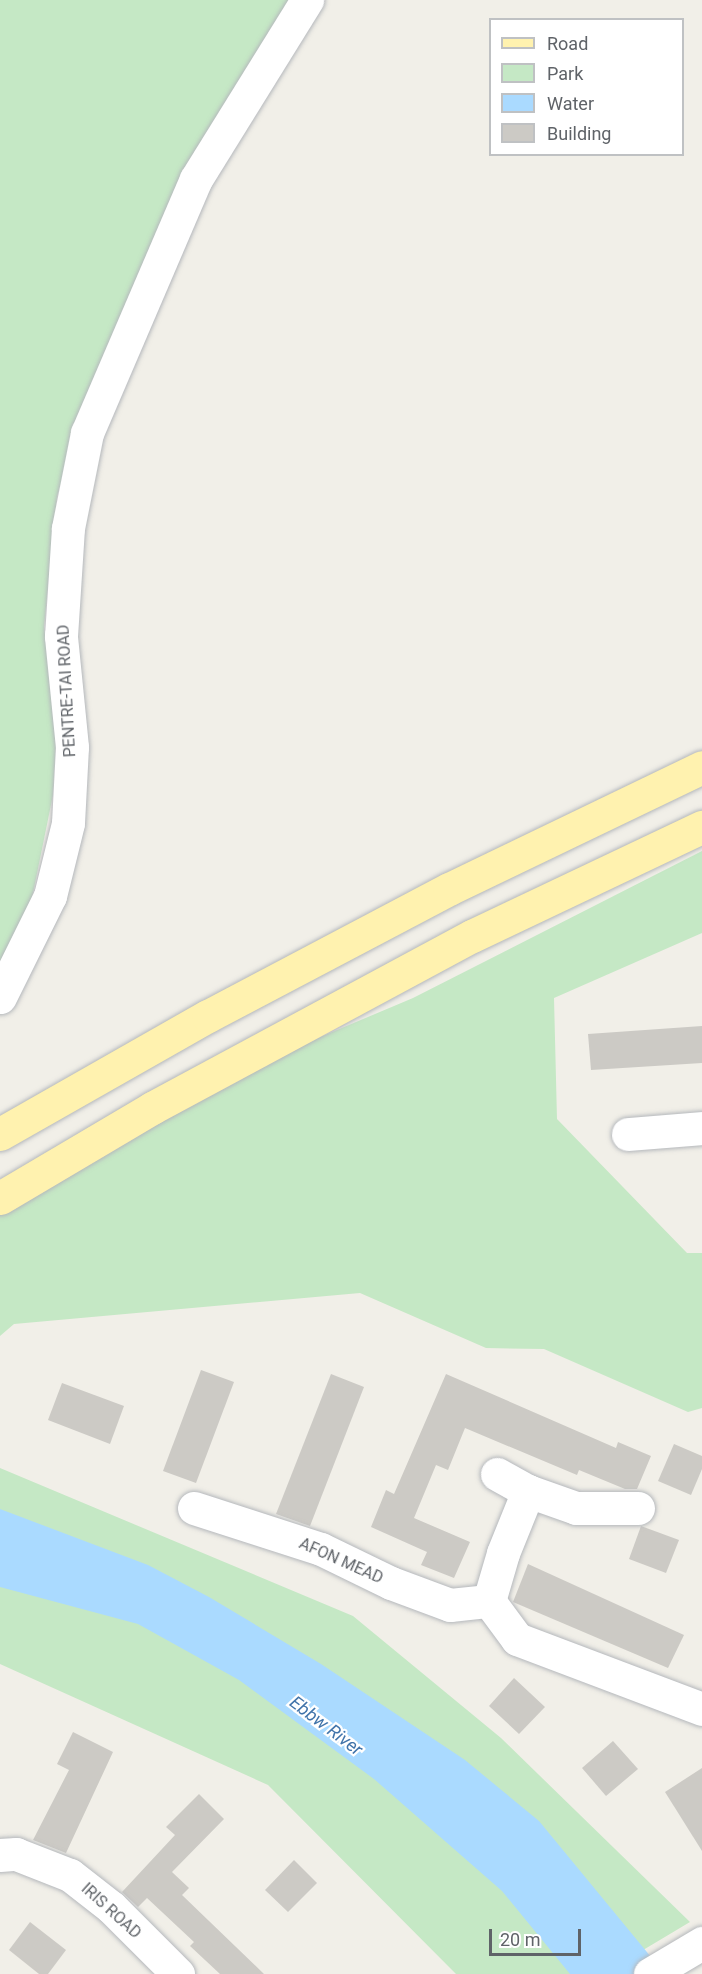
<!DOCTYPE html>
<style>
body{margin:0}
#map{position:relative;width:702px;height:1974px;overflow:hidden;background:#f1efe8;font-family:Roboto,sans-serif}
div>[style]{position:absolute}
.green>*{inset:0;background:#c5e8c5}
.water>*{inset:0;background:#aadaff}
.building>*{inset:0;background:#cccac5}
.roads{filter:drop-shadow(0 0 2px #b5b8bc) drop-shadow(0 0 2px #b5b8bc)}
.minor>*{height:33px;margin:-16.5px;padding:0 16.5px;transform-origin:16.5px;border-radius:16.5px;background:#fff}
.primary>*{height:33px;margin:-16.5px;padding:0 16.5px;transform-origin:16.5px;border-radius:16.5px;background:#fff2af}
span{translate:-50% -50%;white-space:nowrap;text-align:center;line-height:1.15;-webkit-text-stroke:4.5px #fff;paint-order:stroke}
.street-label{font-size:16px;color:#5f6368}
.water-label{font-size:18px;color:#4174aa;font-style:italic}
.legend{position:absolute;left:489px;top:18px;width:195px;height:138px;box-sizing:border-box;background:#fff;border:2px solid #bfc1c3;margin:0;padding:8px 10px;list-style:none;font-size:18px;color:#5f6368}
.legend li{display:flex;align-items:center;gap:12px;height:30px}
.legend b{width:30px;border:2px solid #bfc1c3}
.scale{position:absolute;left:489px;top:1929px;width:92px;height:27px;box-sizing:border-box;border:3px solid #5f6368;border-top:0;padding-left:8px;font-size:18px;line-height:21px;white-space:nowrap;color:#5f6368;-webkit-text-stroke:4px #fff;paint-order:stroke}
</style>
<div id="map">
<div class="green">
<div style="clip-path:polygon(0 0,289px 0,92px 393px,57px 496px,44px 627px,57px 723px,53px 795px,32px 898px,0 968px)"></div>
<div style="clip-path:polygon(702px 851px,702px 933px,554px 998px,557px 1119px,687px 1253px,702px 1253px,702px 1408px,688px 1412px,544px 1349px,486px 1348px,360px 1293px,14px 1324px,0 1336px,0 1198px,152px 1108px,413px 998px)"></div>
<div style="clip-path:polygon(0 1468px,353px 1616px,501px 1738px,690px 1922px,603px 1974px,456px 1974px,268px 1785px,0 1664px)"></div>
</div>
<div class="water">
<div style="clip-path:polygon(0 1509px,148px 1565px,209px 1597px,321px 1664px,465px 1760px,539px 1821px,665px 1974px,570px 1974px,502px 1891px,374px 1779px,239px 1680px,138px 1624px,0 1587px)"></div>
</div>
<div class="building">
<div style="clip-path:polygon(702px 1026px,702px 1063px,591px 1070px,588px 1034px)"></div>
<div style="clip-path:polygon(201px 1370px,234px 1382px,196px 1483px,163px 1471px)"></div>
<div style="clip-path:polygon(331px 1374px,364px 1387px,310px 1526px,276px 1514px)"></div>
<div style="clip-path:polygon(446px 1374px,616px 1448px,618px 1442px,651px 1456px,637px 1489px,625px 1489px,579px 1470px,577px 1475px,465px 1428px,448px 1470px,436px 1465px,414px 1518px,470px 1542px,454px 1578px,421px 1565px,427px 1552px,371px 1527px,386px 1490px,394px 1494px)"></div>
<div style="clip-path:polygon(62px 1383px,124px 1406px,110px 1444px,48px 1420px)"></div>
<div style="clip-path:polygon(674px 1444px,702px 1456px,702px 1469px,691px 1495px,658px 1481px)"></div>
<div style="clip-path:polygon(641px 1526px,679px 1540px,666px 1573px,629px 1559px)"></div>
<div style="clip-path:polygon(528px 1564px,684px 1635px,668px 1668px,513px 1602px)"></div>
<div style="clip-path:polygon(514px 1678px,545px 1707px,519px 1734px,489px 1706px)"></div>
<div style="clip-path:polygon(73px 1732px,113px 1752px,66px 1853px,33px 1840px,69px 1770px,57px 1764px)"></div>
<div style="clip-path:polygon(613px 1741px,638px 1769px,606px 1796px,582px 1768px)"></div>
<div style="clip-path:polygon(702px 1768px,702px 1851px,665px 1792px)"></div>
<div style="clip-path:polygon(199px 1794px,224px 1819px,172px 1872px,189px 1888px,182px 1895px,264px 1974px,220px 1974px,190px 1946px,194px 1942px,147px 1898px,138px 1907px,122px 1892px,175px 1835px,166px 1827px)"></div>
<div style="clip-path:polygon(294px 1860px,317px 1883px,288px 1912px,265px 1890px)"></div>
<div style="clip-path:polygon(30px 1922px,66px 1950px,48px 1974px,39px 1974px,9px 1950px)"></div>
</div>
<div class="roads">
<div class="minor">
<div style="left:0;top:997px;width:113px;rotate:-63.7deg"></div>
<div style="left:50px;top:896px;width:75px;rotate:-76.1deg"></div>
<div style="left:68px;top:823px;width:76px;rotate:-87deg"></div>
<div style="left:72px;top:747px;width:112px;rotate:-95.7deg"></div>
<div style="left:61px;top:636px;width:108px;rotate:-86.3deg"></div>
<div style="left:68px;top:528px;width:97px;rotate:-78.7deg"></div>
<div style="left:87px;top:433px;width:276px;rotate:-66.8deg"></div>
<div style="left:196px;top:179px;width:211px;rotate:-58.2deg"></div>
<div style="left:628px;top:1134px;width:74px;rotate:-4.6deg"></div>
<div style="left:497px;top:1474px;width:35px;rotate:29deg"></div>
<div style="left:194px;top:1508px;width:133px;rotate:17.9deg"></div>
<div style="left:321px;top:1549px;width:78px;rotate:25.9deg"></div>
<div style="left:391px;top:1583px;width:63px;rotate:20.4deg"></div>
<div style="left:450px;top:1605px;width:39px;rotate:-6deg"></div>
<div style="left:489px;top:1601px;width:47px;rotate:53.6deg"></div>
<div style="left:517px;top:1639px;width:198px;rotate:20.7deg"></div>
<div style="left:489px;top:1601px;width:50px;rotate:-73.7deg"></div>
<div style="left:503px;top:1553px;width:67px;rotate:-68deg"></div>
<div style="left:528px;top:1491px;width:51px;rotate:19.5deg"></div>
<div style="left:576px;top:1508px;width:62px"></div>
<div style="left:0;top:1855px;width:16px;rotate:-4deg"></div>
<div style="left:16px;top:1854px;width:58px;rotate:21.3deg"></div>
<div style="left:70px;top:1875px;width:52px;rotate:38deg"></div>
<div style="left:111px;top:1907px;width:95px;rotate:45deg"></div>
<div style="left:650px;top:1974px;width:61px;rotate:-30.8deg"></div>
</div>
<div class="primary">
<div style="left:0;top:1134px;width:239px;rotate:-29.6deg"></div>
<div style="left:208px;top:1016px;width:272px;rotate:-27.8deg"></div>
<div style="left:449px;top:889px;width:281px;rotate:-25.7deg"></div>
<div style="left:0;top:1198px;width:177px;rotate:-30.6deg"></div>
<div style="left:152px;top:1108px;width:363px;rotate:-28.3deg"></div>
<div style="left:472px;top:936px;width:255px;rotate:-25.4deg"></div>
</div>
</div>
<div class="street-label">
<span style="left:67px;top:691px;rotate:-93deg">PENTRE-TAI ROAD</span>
<span style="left:341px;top:1561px;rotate:24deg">AFON MEAD</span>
<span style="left:111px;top:1911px;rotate:42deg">IRIS ROAD</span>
</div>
<div class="water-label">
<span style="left:326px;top:1726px;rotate:37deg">Ebbw River</span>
</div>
<ul class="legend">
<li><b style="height:8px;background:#fff2af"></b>Road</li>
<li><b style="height:16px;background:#c5e8c5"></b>Park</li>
<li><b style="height:16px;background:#aadaff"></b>Water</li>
<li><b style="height:16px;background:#cccac5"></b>Building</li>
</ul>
<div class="scale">20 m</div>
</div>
